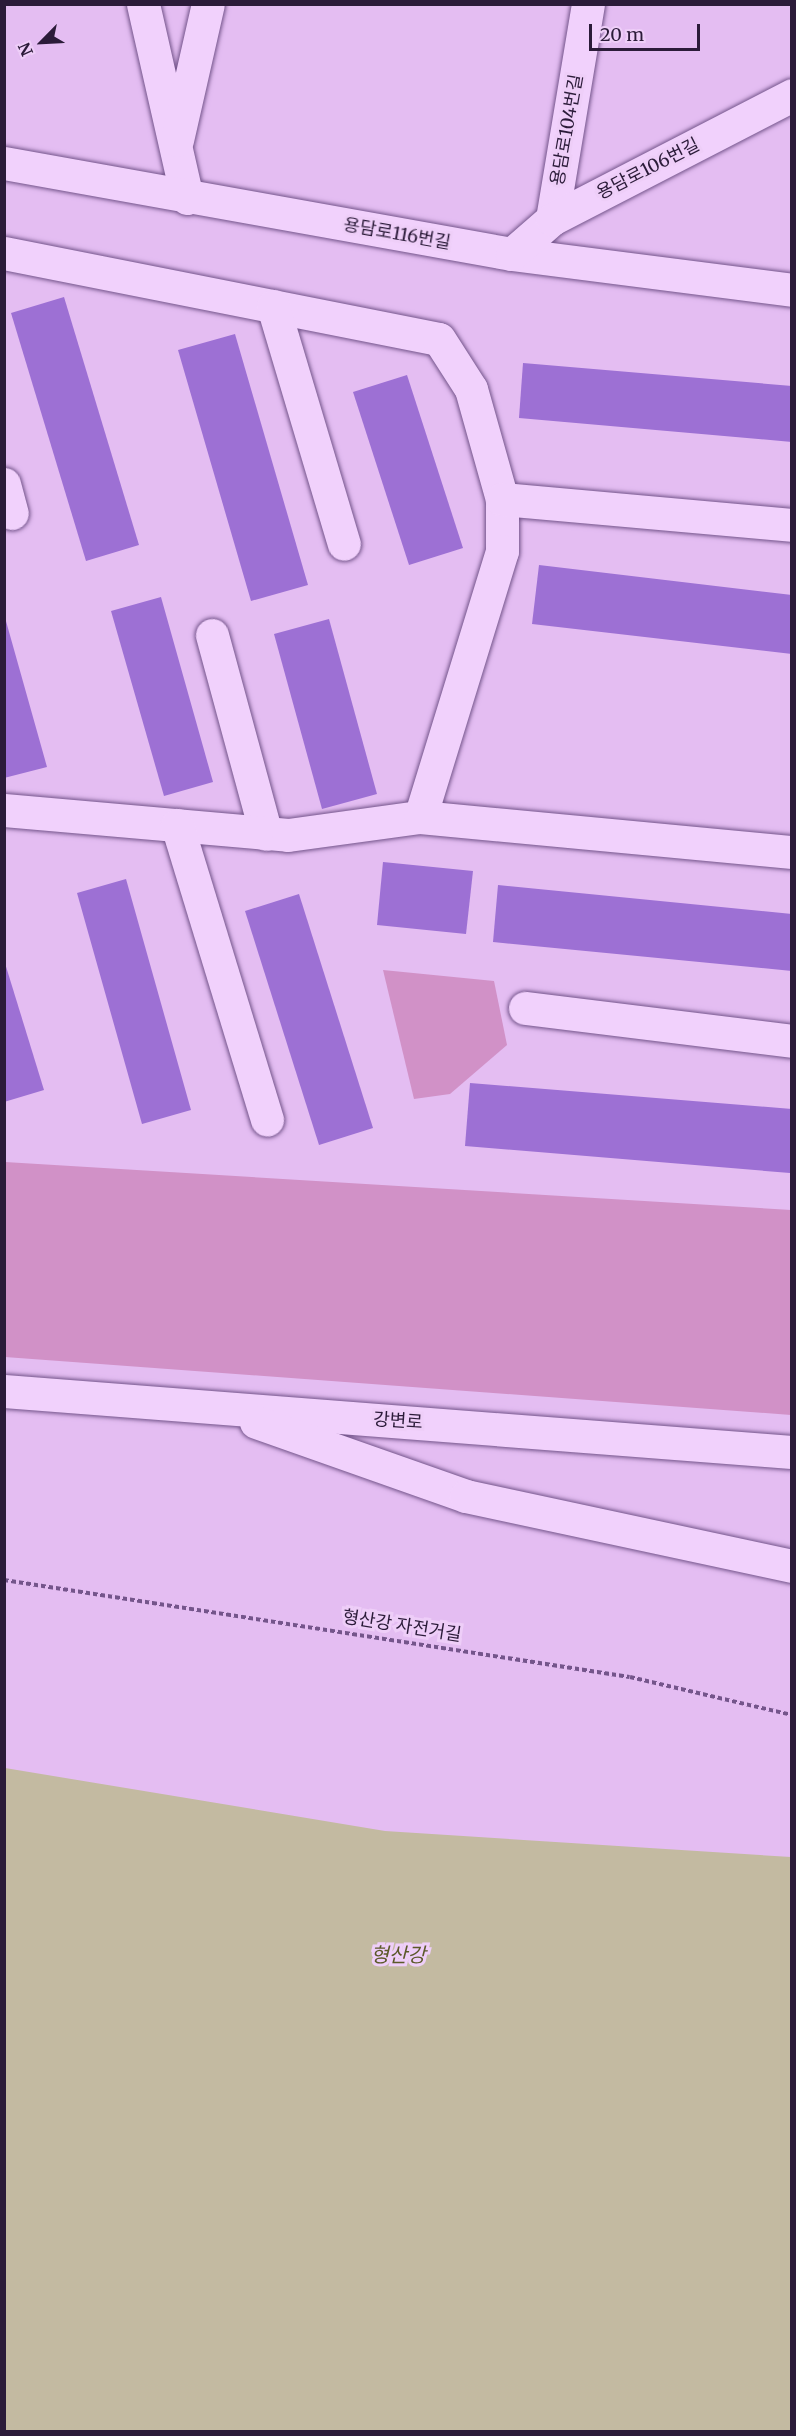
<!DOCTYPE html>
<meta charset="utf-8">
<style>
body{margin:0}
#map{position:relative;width:796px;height:2436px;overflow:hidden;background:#e4bdf2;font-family:Merriweather,"Noto Sans KR",serif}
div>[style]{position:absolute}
.green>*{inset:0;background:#d191c7}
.water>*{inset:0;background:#c3baa1}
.building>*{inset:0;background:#9d70d4}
.path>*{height:4px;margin-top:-2px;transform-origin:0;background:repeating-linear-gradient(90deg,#74558b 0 4.5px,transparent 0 7.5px)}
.roads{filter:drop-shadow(0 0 2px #74558b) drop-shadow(0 0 2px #74558b)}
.minor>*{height:33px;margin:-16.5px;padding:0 16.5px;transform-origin:16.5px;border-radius:16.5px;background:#f1d1fc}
span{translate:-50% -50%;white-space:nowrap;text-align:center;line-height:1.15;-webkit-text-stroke:6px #eecef8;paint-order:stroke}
.street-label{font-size:18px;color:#2b1b39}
.water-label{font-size:20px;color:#5b5929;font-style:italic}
.frame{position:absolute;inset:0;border:6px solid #2b1b39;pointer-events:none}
.north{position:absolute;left:12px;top:12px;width:60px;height:60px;-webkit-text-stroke:4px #eecef8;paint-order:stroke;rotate:246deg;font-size:16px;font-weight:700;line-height:24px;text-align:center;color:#2b1b39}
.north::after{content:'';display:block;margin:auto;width:21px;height:27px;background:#2b1b39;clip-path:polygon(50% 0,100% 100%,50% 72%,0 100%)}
.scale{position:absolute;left:589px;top:24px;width:111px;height:27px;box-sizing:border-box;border:3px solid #2b1b39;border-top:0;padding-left:8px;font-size:18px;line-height:21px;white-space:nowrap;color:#2b1b39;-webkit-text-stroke:4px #eecef8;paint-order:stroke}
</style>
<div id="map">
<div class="green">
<div style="clip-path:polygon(383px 970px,494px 981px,507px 1045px,450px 1094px,414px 1099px)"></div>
<div style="clip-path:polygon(5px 1162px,791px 1210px,791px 1415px,5px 1357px)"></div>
</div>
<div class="water">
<div style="clip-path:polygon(5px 1768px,385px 1831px,791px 1857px,791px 2431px,5px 2431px)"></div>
</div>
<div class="building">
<div style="clip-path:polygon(64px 297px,139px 545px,86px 561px,11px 313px)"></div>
<div style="clip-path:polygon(235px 334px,308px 585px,251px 601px,178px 350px)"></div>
<div style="clip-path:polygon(523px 363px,792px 386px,792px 442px,519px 418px)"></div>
<div style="clip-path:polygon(407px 375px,463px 548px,409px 565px,353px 392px)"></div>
<div style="clip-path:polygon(539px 565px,792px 595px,792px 654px,532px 624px)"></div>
<div style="clip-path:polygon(161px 597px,213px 782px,164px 796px,111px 611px)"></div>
<div style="clip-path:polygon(4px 614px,47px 767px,4px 778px)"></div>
<div style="clip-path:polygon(329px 619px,377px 794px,322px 809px,274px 634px)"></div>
<div style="clip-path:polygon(383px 862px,473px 871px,466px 934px,377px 925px)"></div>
<div style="clip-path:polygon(126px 879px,191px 1110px,142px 1124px,77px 893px)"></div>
<div style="clip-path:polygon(498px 885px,792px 914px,792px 971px,493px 942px)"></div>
<div style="clip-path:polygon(299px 894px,373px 1128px,319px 1145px,245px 911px)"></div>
<div style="clip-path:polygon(4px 960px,44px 1090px,4px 1102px)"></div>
<div style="clip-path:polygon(470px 1083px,792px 1109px,790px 1173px,465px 1146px)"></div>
</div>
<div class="path">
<div style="left:4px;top:1580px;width:633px;rotate:8.81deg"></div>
<div style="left:630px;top:1677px;width:166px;rotate:13.2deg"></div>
</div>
<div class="roads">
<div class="minor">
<div style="left:143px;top:4px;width:199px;rotate:77.2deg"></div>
<div style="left:177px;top:140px;width:139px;rotate:-77.2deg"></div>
<div style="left:4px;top:163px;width:516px;rotate:10.16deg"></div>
<div style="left:512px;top:254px;width:282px;rotate:7.3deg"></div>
<div style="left:552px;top:219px;width:218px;rotate:-80.5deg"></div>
<div style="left:4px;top:253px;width:443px;rotate:11.2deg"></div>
<div style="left:439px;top:339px;width:59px;rotate:57.4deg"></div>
<div style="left:471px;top:389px;width:114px;rotate:74.3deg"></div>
<div style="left:502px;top:499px;width:52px;rotate:90deg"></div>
<div style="left:502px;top:551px;width:278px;rotate:107.1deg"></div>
<div style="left:512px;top:254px;width:53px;rotate:-41.2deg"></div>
<div style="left:552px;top:219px;width:270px;rotate:-27.3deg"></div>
<div style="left:273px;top:306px;width:248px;rotate:73.4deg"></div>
<div style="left:4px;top:484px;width:30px;rotate:75deg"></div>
<div style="left:502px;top:499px;width:291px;rotate:5.1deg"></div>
<div style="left:212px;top:635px;width:206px;rotate:74.8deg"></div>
<div style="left:4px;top:810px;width:285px;rotate:5deg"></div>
<div style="left:288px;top:835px;width:133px;rotate:-7.8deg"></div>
<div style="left:420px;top:817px;width:374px;rotate:5.4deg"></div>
<div style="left:177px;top:825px;width:308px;rotate:73deg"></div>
<div style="left:525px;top:1008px;width:269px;rotate:7deg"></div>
<div style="left:4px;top:1391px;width:790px;rotate:4.43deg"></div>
<div style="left:256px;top:1422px;width:223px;rotate:19.4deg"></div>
<div style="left:466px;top:1496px;width:333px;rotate:12.1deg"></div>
</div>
</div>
<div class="street-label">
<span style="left:567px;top:130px;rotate:-80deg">용담로104번길</span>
<span style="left:648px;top:169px;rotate:-27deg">용담로106번길</span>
<span style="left:397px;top:234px;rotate:10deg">용담로116번길</span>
<span style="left:398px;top:1421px;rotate:4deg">강변로</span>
<span style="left:402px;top:1626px;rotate:9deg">형산강 자전거길</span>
</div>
<div class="water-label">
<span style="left:398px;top:1954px">형산강</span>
</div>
<div class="frame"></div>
<div class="north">N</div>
<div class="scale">20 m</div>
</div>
